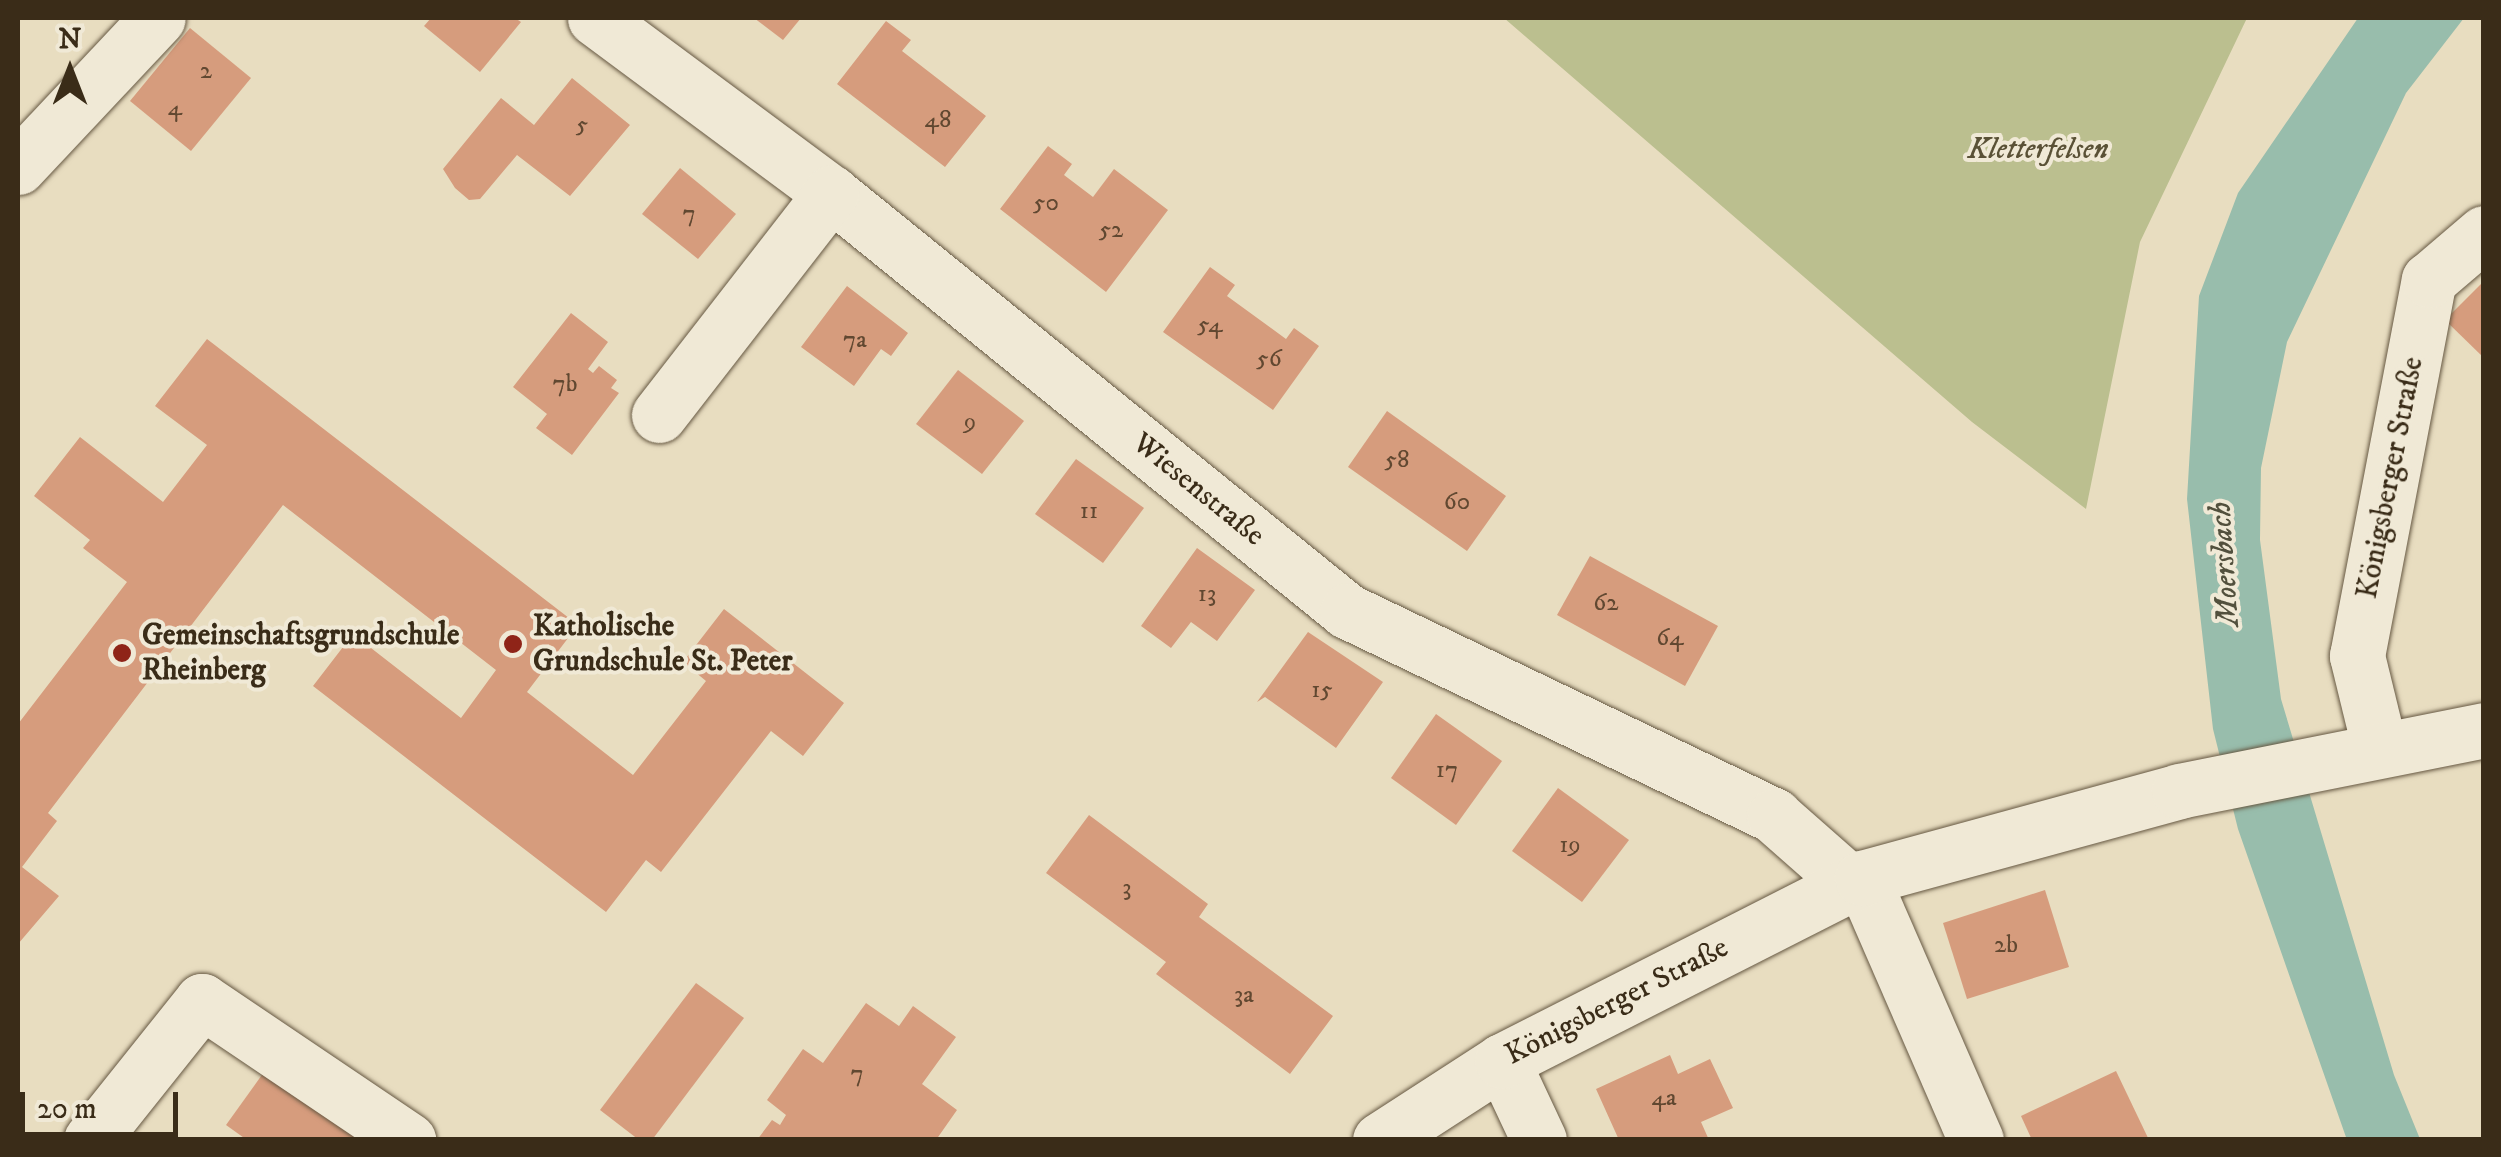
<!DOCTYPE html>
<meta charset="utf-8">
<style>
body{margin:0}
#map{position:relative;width:2501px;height:1157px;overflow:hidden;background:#e8ddc0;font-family:"IM FELL DW Pica",serif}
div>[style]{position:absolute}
.green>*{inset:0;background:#bbbf8f}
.water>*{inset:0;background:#98bdac}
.building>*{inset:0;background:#d69c7d}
.roads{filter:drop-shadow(0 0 2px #665842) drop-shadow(0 0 2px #665842)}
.minor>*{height:55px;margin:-27.5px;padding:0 27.5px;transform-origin:27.5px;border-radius:27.5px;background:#f0e9d6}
.dots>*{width:28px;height:28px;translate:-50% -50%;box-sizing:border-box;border:5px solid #f0e9d6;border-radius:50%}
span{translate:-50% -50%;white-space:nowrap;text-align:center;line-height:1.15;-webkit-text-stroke:8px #f0e9d6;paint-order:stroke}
.number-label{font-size:25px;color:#614831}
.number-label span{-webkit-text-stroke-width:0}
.park-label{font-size:30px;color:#5a5136;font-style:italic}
.street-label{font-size:30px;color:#3a2c18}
.poi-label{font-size:30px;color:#3a2c18;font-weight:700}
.left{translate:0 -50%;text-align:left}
.water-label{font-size:32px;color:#52503d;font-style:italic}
.frame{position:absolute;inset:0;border:20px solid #3a2c18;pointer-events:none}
.north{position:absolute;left:20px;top:20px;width:100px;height:100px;-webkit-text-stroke:8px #f0e9d6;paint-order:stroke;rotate:0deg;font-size:28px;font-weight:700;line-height:40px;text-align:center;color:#3a2c18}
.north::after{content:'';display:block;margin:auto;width:35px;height:45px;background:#3a2c18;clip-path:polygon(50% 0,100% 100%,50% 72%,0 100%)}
.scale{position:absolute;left:20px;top:1092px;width:158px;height:45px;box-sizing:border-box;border:5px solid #3a2c18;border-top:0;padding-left:12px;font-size:30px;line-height:35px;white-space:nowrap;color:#3a2c18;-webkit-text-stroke:8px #f0e9d6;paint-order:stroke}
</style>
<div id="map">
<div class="green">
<div style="clip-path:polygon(1504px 18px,2247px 18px,2140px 242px,2086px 509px,1972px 422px)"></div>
</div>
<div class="water">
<div style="clip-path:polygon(2358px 18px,2464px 18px,2406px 93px,2287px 342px,2261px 468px,2260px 540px,2281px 699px,2394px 1075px,2420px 1139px,2347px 1140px,2238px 829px,2213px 729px,2187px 499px,2199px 296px,2238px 193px)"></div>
</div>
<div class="building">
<div style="clip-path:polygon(431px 18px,515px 18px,521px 22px,480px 72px,424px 26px)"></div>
<div style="clip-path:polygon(754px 18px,801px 18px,783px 40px)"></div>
<div style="clip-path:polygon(886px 21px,911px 40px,902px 51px,986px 116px,945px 167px,837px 84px)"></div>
<div style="clip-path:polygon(190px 28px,251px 78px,191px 151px,130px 101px)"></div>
<div style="clip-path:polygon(572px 78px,630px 125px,570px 196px,517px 155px,480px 199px,469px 200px,455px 188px,443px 169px,501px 98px,534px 125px)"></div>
<div style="clip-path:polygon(1048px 146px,1072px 164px,1064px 175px,1093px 197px,1114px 169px,1168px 210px,1106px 292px,1000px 209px)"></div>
<div style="clip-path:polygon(680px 168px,736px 214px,698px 259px,642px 214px)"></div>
<div style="clip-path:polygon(1210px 267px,1235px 285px,1227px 296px,1286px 339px,1294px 328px,1319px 346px,1273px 410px,1163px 332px)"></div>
<div style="clip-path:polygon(2484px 281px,2484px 358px,2445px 320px)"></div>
<div style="clip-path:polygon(847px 286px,908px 333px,891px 356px,881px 349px,854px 386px,801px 347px)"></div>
<div style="clip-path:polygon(571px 313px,608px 342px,588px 369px,593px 373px,599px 366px,617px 380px,611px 388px,619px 393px,572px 455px,536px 428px,547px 414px,513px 387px)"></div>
<div style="clip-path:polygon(207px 339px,578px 625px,527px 692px,633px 775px,706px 681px,683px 662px,724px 609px,844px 703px,803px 756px,771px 731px,661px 872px,646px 860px,606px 912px,313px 686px,353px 634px,461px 718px,496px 670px,283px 505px,48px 813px,57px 821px,22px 867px,59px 896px,18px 944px,18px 724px,127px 582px,83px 548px,90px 540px,34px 496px,80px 437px,163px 502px,207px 445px,155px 406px)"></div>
<div style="clip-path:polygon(958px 370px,1024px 421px,982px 474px,916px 424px)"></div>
<div style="clip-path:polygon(1387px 411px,1506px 496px,1467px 551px,1348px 467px)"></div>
<div style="clip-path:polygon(1076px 459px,1144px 508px,1103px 563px,1035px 514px)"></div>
<div style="clip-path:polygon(1197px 548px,1255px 590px,1217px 641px,1191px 622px,1171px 648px,1141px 626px)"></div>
<div style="clip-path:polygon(1590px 556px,1718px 626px,1685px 686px,1557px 615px)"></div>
<div style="clip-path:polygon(1308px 632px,1383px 682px,1336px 748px,1265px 697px,1257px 702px)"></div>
<div style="clip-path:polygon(1436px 714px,1502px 761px,1456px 825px,1391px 778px)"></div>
<div style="clip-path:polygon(1558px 788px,1629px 840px,1582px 902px,1512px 851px)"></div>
<div style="clip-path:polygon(1089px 815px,1208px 904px,1199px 917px,1333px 1016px,1290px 1074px,1156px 974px,1166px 962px,1046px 873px)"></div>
<div style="clip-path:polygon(2045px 890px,2069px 967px,1967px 999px,1943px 923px)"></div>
<div style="clip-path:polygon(696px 983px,744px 1018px,652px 1140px,639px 1140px,600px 1110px)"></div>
<div style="clip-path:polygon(866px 1003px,899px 1026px,913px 1006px,956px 1037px,922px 1084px,957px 1110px,936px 1140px,757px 1140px,772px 1120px,780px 1125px,786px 1115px,767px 1100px,803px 1049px,823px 1063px)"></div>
<div style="clip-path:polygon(1670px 1055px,1678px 1074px,1710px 1059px,1733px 1108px,1701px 1122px,1709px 1140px,1619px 1140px,1596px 1089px)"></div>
<div style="clip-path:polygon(269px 1065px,373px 1140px,247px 1140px,226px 1125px)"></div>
<div style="clip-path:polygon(2116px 1071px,2149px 1140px,2032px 1140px,2021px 1116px)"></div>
</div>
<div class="roads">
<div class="minor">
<div style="left:595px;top:18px;width:294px;rotate:36.6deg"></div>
<div style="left:831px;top:193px;width:664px;rotate:39.01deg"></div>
<div style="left:1347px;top:611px;width:474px;rotate:25.6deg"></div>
<div style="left:1774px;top:816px;width:101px;rotate:41.4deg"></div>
<div style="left:18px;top:167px;width:204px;rotate:-46.8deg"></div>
<div style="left:659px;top:415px;width:281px;rotate:-52.2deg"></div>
<div style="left:2379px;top:746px;width:93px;rotate:-103.7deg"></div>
<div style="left:2357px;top:656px;width:383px;rotate:-79.2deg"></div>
<div style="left:2429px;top:280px;width:72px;rotate:-40.5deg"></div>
<div style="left:1862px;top:878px;width:286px;rotate:66.5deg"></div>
<div style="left:1502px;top:1061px;width:87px;rotate:64.9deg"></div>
<div style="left:91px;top:1140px;width:178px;rotate:-51.4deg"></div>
<div style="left:202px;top:1001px;width:249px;rotate:34deg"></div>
<div style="left:1380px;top:1140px;width:145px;rotate:-32.9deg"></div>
<div style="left:1502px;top:1061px;width:404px;rotate:-26.9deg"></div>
<div style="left:1862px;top:878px;width:329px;rotate:-15.3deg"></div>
<div style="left:2179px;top:791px;width:311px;rotate:-11.3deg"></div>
</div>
</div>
<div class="dots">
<div style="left:513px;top:644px;background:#8f2418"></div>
<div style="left:122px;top:653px;background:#8f2418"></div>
</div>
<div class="number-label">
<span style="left:206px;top:71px">2</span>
<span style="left:175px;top:108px">4</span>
<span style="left:938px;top:120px">48</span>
<span style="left:582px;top:125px">5</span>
<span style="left:1046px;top:203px">50</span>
<span style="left:689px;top:214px">7</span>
<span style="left:1111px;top:230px">52</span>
<span style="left:1210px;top:325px">54</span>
<span style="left:855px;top:340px">7a</span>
<span style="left:1269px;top:359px">56</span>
<span style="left:565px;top:384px">7b</span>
<span style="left:970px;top:422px">9</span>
<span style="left:1397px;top:460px">58</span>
<span style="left:1457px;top:502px">60</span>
<span style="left:1089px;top:511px">11</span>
<span style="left:1207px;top:594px">13</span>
<span style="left:1606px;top:603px">62</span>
<span style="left:1670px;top:638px">64</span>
<span style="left:1322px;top:690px">15</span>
<span style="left:1447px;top:770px">17</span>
<span style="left:1570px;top:845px">19</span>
<span style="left:1127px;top:888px">3</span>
<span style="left:2006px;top:945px">2b</span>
<span style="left:1244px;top:995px">3a</span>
<span style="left:857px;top:1074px">7</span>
<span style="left:1664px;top:1098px">4a</span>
</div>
<div class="park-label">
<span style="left:2038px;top:150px">Kletterfelsen</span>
</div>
<div class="street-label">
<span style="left:2391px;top:478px;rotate:-79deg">Königsberger Straße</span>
<span style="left:1198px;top:490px;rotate:39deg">Wiesenstraße</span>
<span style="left:1617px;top:1002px;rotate:-27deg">Königsberger Straße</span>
</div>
<div class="poi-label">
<span class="left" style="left:533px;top:644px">Katholische<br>Grundschule St. Peter</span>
<span class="left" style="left:142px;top:653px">Gemeinschaftsgrundschule<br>Rheinberg</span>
</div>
<div class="water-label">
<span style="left:2225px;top:564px;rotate:-94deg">Moersbach</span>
</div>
<div class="frame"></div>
<div class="north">N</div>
<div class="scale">20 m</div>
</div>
